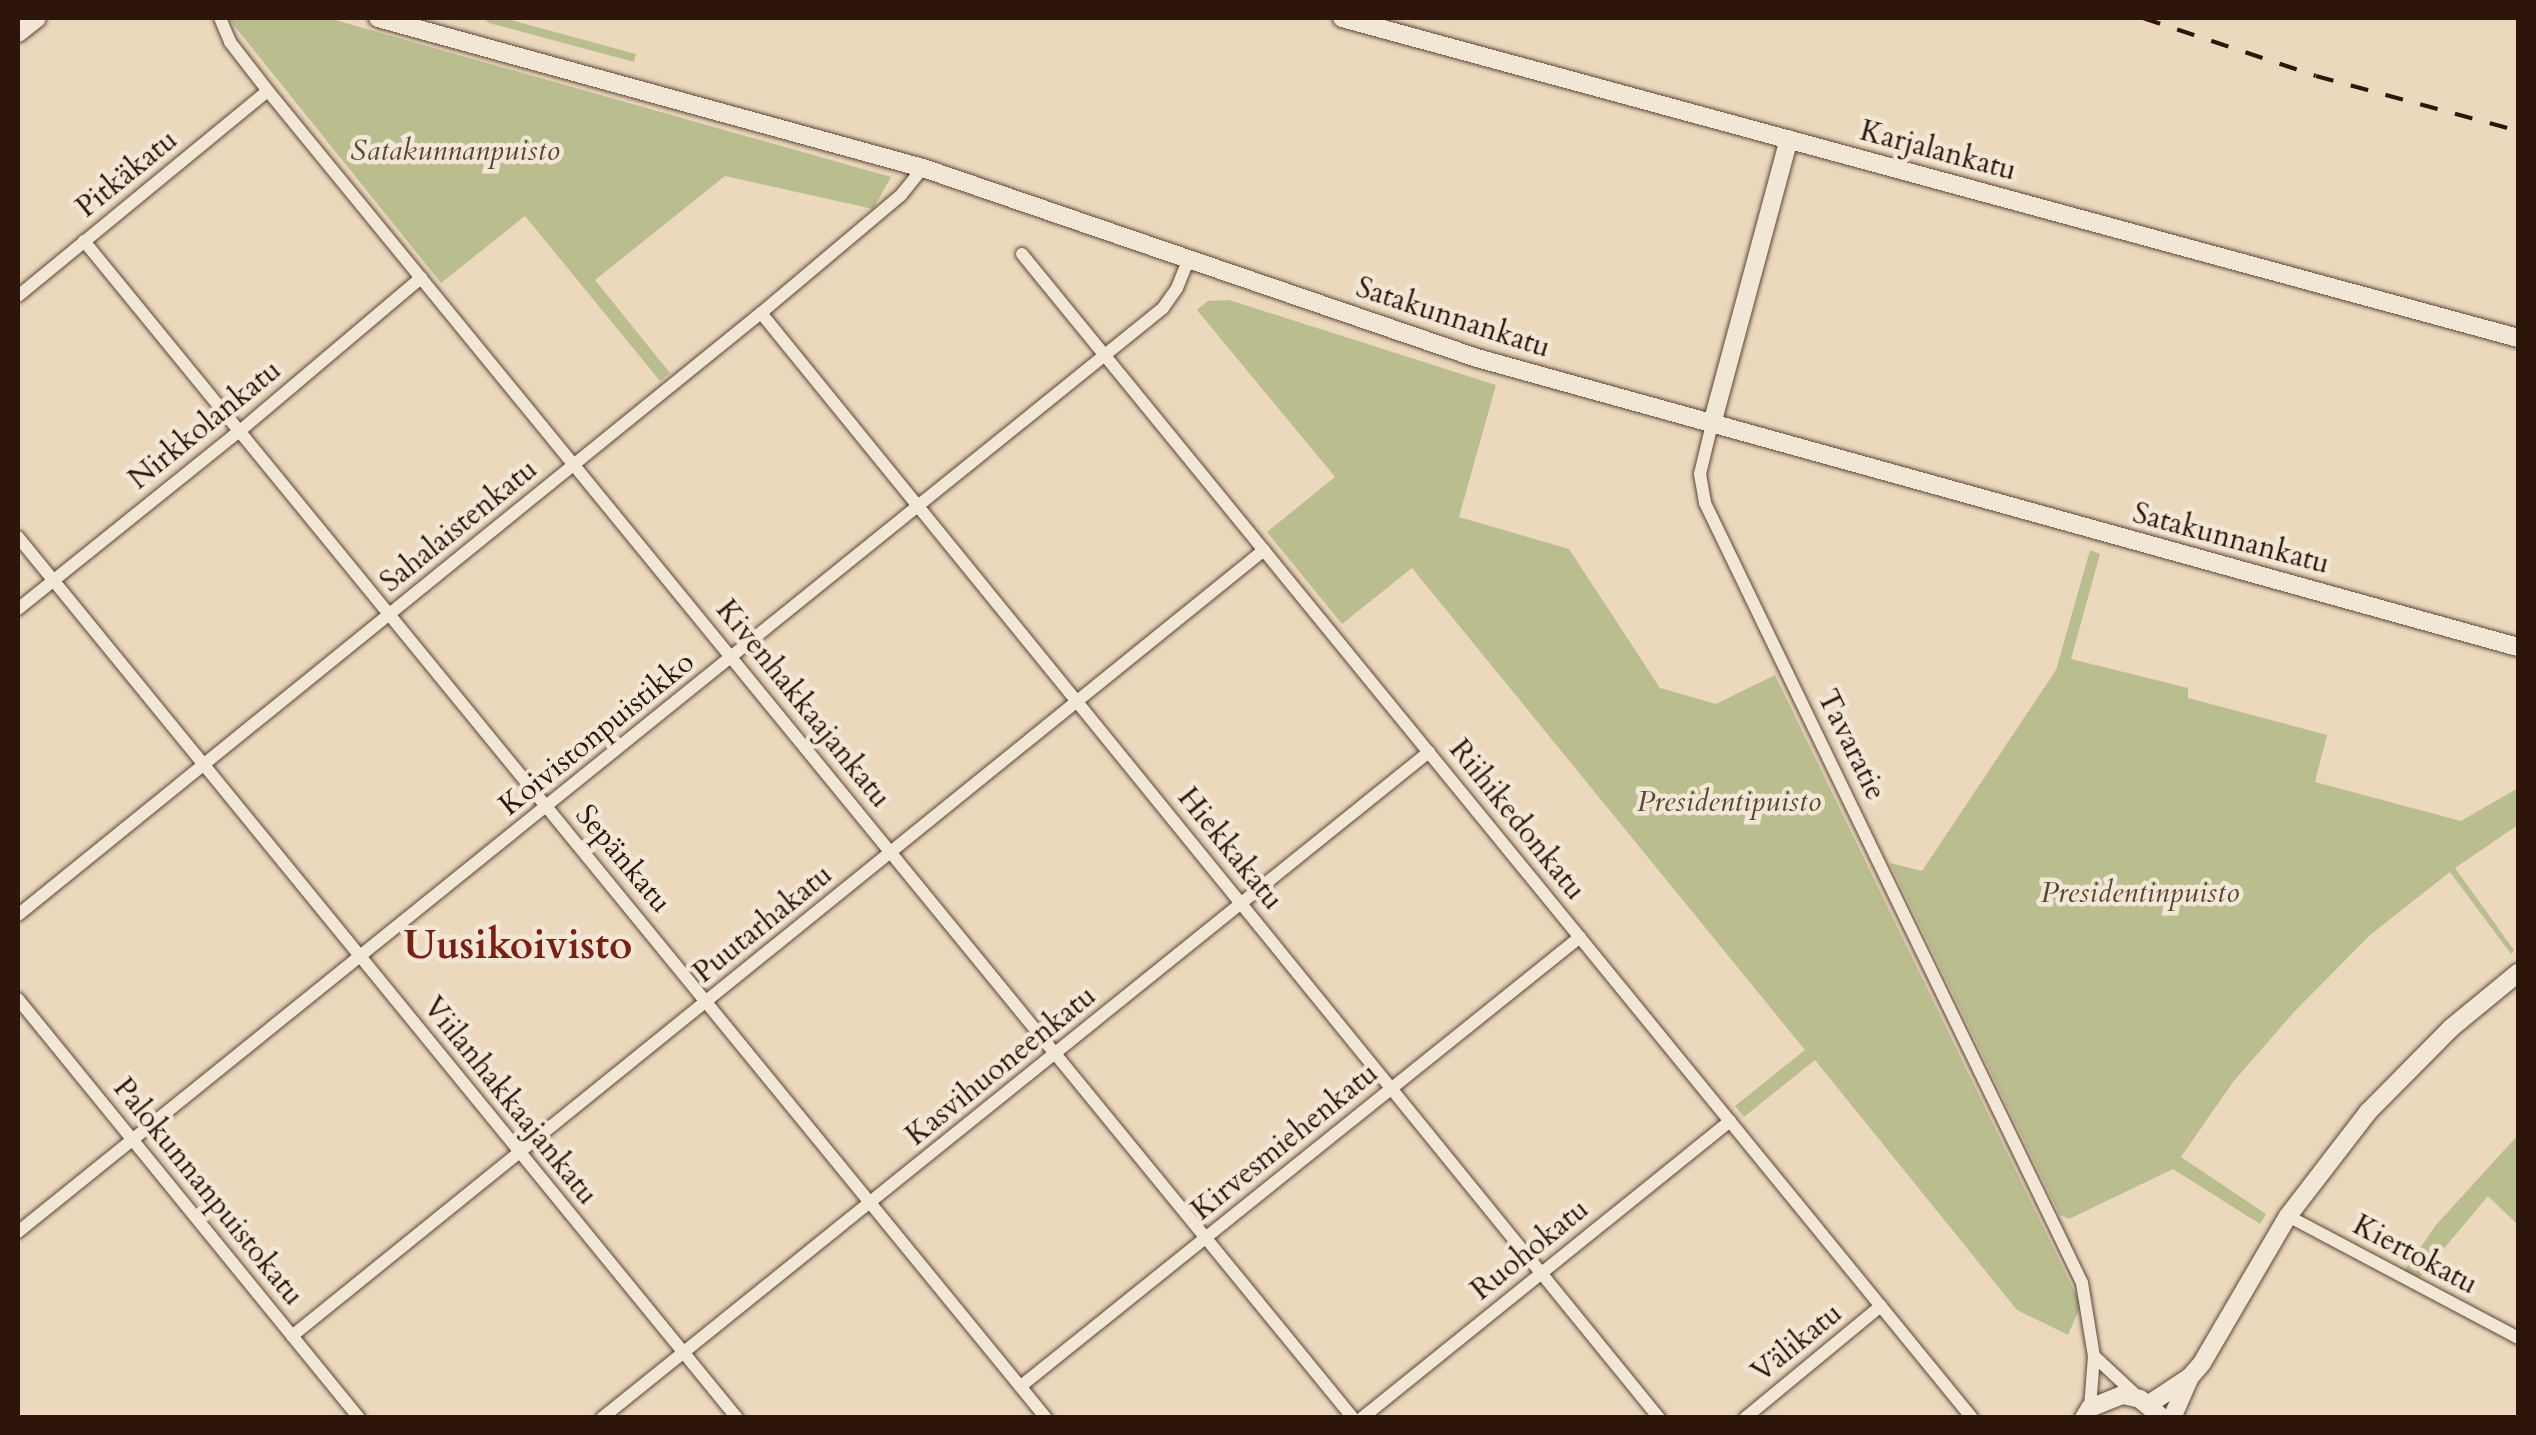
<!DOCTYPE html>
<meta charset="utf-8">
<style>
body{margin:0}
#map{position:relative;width:2536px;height:1435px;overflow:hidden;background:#ebd8bd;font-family:Cardo,serif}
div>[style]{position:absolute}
.green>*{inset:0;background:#babe8f}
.roads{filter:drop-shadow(0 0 2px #5c4636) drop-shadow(0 0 2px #5c4636)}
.street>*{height:12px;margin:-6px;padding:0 6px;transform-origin:6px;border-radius:6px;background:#f2e6d4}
.secondary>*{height:18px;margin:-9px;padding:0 9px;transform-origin:9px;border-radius:9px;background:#f2e6d4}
.rail>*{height:4px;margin-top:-2px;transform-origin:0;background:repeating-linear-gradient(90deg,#2d1509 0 18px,transparent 0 36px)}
span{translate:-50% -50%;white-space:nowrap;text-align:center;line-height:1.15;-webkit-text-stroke:9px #f2e6d4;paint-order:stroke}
.park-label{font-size:30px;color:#574831;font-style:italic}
.street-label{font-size:30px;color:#2d1509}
.district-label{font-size:40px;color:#7a1f14;font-weight:700}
.frame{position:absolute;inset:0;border:20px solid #2d1509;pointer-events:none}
</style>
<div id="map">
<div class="green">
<div style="clip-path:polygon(228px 18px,328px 18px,891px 177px,873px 209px,725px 176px,595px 280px,670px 373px,660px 381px,525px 216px,441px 283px)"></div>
<div style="clip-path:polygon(482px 18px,503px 18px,636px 54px,634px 62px,489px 23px)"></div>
<div style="clip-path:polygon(1229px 300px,1496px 385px,1459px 517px,1569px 549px,1660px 688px,1716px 704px,1775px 675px,2081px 1305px,2068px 1335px,2017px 1310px,1815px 1060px,1744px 1117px,1735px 1106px,1805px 1050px,1412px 568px,1342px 624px,1267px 532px,1335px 477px,1197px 310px,1208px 301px)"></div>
<div style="clip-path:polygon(2090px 550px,2100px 554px,2071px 659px,2188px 688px,2188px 698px,2327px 735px,2315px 782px,2461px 821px,2518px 788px,2518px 825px,2455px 868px,2514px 950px,2511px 954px,2450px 872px,2370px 935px,2294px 1012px,2233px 1082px,2181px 1157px,2266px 1214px,2260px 1224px,2173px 1169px,2069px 1219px,2060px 1215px,1890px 863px,1922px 871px,2056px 670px)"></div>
<div style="clip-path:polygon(2518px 1135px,2518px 1225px,2488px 1196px,2420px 1277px,2404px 1271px,2436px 1225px)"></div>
</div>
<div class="roads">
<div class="street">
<div style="left:220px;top:18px;width:26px;rotate:67deg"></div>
<div style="left:230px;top:42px;width:62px;rotate:52.2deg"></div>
<div style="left:268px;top:91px;width:1714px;rotate:50.73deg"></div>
<div style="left:84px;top:241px;width:1520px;rotate:50.74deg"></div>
<div style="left:1022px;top:254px;width:1502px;rotate:50.78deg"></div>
<div style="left:18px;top:296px;width:323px;rotate:-39.4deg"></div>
<div style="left:761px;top:313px;width:1424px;rotate:50.9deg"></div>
<div style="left:1712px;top:424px;width:51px;rotate:103.5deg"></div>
<div style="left:1700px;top:474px;width:29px;rotate:80deg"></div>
<div style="left:1705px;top:503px;width:866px;rotate:64.2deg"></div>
<div style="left:2082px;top:1283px;width:74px;rotate:80.7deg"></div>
<div style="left:2094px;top:1356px;width:52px;rotate:94.4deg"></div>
<div style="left:18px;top:537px;width:1137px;rotate:50.78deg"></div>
<div style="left:18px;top:609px;width:286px;rotate:-38.8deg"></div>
<div style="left:241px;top:430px;width:236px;rotate:-40.2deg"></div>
<div style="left:18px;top:915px;width:956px;rotate:-39.02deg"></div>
<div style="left:761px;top:313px;width:183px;rotate:-40.1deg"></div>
<div style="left:901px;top:195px;width:35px;rotate:-51deg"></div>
<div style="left:18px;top:999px;width:540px;rotate:50.86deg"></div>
<div style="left:2288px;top:1216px;width:260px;rotate:27.9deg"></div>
<div style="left:18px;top:1232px;width:1471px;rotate:-38.9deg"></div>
<div style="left:1163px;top:308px;width:24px;rotate:-55deg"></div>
<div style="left:1177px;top:288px;width:31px;rotate:-68deg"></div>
<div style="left:292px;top:1336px;width:1250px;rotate:-38.96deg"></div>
<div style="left:2094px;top:1356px;width:57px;rotate:42.9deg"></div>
<div style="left:1021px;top:1386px;width:717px;rotate:-38.77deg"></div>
<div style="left:602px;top:1418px;width:1062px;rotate:-38.85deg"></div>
<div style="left:1362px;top:1418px;width:473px;rotate:-38.9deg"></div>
<div style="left:1745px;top:1418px;width:176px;rotate:-39.5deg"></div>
</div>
<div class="secondary">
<div style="left:378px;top:18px;width:565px;rotate:15.39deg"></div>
<div style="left:923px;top:168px;width:586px;rotate:18.93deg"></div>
<div style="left:1477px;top:358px;width:1080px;rotate:15.52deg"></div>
<div style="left:1342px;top:18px;width:1219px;rotate:15.22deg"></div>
<div style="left:18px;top:33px;width:24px;rotate:-38deg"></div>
<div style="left:1712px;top:424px;width:295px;rotate:-74.9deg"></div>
<div style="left:2149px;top:1404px;width:49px;rotate:-33.4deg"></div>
<div style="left:2190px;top:1377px;width:18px;rotate:-49deg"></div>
<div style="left:2202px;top:1363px;width:170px;rotate:-59.7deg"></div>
<div style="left:2288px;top:1216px;width:131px;rotate:-52.4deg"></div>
<div style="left:2368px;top:1112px;width:118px;rotate:-45.3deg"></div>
<div style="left:2451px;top:1028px;width:87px;rotate:-39.4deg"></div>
<div style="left:2084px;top:1418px;width:12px;rotate:-59deg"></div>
<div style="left:2090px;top:1408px;width:35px;rotate:-22deg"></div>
<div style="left:2123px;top:1395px;width:17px;rotate:13deg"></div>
<div style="left:2140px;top:1399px;width:30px;rotate:40deg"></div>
<div style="left:2172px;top:1418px;width:45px;rotate:-66.3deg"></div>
</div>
</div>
<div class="rail">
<div style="left:2143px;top:18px;width:182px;rotate:18.5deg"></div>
<div style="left:2316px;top:76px;width:209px;rotate:15.2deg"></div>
</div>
<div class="park-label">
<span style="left:455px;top:151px">Satakunnanpuisto</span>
<span style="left:1729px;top:802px">Presidentipuisto</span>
<span style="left:2140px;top:893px">Presidentinpuisto</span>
</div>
<div class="street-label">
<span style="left:1938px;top:151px;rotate:15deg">Karjalankatu</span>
<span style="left:127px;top:174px;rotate:-39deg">Pitkäkatu</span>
<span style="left:1453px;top:318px;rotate:18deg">Satakunnankatu</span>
<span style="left:205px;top:425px;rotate:-39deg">Nirkkolankatu</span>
<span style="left:459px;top:526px;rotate:-39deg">Sahalaistenkatu</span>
<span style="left:2231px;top:539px;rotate:15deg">Satakunnankatu</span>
<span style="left:803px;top:704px;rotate:51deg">Kivenhakkaajankatu</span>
<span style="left:597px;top:734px;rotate:-39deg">Koivistonpuistikko</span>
<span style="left:1851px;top:745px;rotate:64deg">Tavaratie</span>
<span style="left:1517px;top:820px;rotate:51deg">Riihikedonkatu</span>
<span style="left:1230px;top:849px;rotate:51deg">Hiekkakatu</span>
<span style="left:623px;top:859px;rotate:50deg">Sepänkatu</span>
<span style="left:763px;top:924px;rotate:-39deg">Puutarhakatu</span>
<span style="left:1001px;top:1066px;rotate:-39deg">Kasvihuoneenkatu</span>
<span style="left:510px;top:1101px;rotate:51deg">Viilanhakkaajankatu</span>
<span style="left:1285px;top:1142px;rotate:-39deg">Kirvesmiehenkatu</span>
<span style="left:208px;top:1192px;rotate:51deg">Palokunnanpuistokatu</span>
<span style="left:1530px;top:1250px;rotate:-39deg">Ruohokatu</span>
<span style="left:2415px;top:1255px;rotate:28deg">Kiertokatu</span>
<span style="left:1797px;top:1343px;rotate:-39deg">Välikatu</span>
</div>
<div class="district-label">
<span style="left:518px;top:946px">Uusikoivisto</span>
</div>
<div class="frame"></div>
</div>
